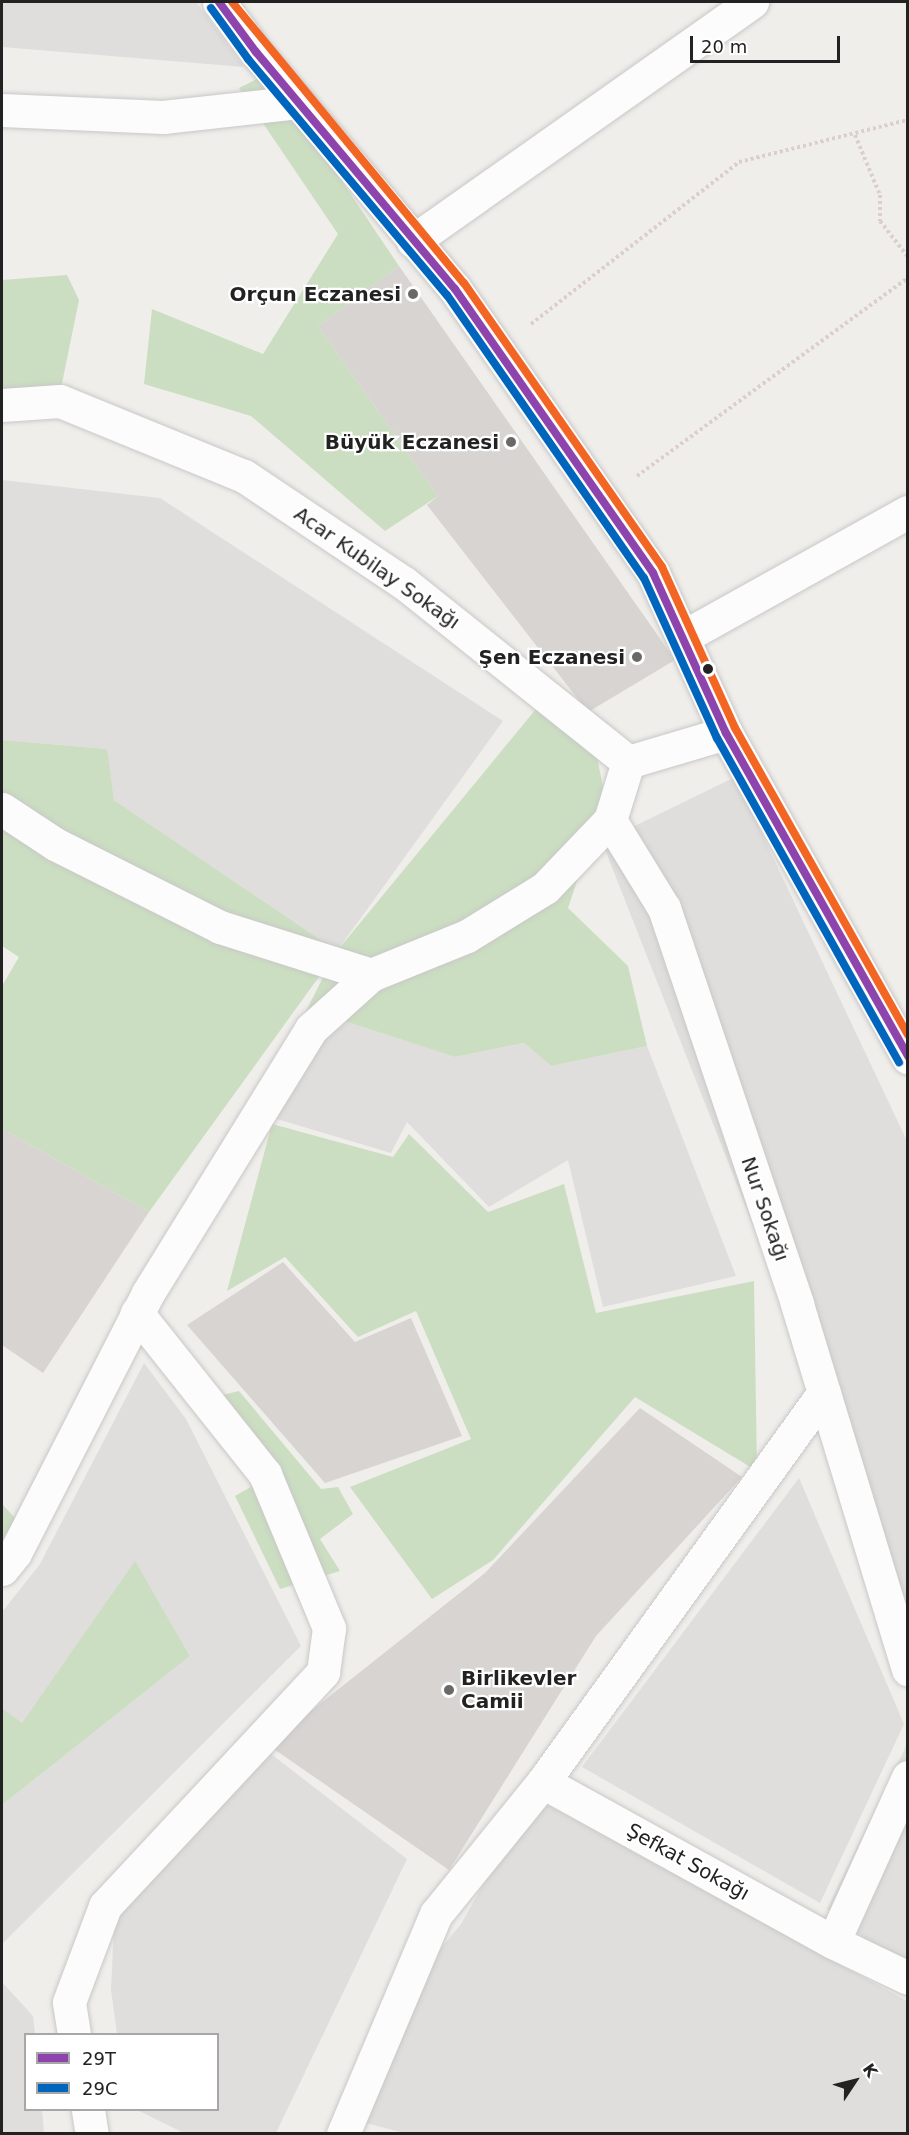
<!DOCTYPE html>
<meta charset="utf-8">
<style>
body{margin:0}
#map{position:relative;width:909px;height:2135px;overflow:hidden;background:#f0eeeb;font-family:"DejaVu Sans",sans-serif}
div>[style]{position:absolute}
.residential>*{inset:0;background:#dfdedc}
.forest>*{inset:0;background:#cbdec1}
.parking>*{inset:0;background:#e0dfde}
.building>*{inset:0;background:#d7d4d2}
.path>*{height:4px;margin-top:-2px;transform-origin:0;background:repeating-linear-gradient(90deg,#dccecd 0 3px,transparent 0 6px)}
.roads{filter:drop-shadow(0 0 2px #c9c8c7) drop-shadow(0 0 2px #c9c8c7)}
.minor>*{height:33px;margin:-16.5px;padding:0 16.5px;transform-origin:16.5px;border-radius:16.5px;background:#fdfcfc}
.bus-1>*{height:8px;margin:-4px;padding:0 4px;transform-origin:4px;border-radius:4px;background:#8e44ad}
.bus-2>*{height:8px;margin:-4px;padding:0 4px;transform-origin:4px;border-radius:4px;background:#0065bd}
.bus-3>*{height:8px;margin:-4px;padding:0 4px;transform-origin:4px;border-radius:4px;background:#f26522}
.dots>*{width:16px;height:16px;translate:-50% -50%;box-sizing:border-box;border:3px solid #fff;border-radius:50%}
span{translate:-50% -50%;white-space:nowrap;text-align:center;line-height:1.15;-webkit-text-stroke:4.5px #fff;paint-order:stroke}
.poi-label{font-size:20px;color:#222;font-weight:700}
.right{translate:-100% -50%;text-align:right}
.left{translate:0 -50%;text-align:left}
.street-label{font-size:20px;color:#222}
.frame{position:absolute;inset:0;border:3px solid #222;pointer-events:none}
.legend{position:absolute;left:24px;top:2033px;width:195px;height:78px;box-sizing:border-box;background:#fff;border:2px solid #a7a7a7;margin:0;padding:8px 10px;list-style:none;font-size:18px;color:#222}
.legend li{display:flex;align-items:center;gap:12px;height:30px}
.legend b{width:30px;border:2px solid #a7a7a7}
.north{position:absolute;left:825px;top:2051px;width:60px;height:60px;-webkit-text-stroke:4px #fff;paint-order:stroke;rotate:55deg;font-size:16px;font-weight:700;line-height:24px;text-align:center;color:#222}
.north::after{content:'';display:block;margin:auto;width:21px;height:27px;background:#222;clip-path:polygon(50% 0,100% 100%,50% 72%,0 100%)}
.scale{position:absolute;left:690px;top:36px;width:150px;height:27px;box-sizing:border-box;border:3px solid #222;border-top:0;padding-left:8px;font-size:18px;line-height:21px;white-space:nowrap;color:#222;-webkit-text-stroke:4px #fff;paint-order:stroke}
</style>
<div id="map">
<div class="residential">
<div style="clip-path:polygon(2px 2px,196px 2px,244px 67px,2px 47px)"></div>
<div style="clip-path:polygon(2px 480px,160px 498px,503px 721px,337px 951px,114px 800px,106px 749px,2px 740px)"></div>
<div style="clip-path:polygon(735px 777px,907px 1141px,907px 1657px,786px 1309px,602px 842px)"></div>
<div style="clip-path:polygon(307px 1009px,455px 1057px,524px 1043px,551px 1066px,647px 1046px,736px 1276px,603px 1307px,568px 1160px,489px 1207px,407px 1122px,391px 1153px,270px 1117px)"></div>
<div style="clip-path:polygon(144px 1363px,186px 1419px,301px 1646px,2px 1944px,2px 1805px,190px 1656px,135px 1562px,22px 1724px,2px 1708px,2px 1612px,40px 1564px)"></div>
<div style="clip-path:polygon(799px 1478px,904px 1724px,820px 1903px,582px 1767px)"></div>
<div style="clip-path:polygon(262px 1747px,407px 1859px,276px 2133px,184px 2133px,137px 2110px,218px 2110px,218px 2034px,117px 2034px,111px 1990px,115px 1904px)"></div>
<div style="clip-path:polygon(533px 1797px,907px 2001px,907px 2133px,408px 2134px,339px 2116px,382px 2020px,461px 1924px)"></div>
<div style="clip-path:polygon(2px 1982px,33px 2016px,35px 2034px,26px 2034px,26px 2110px,42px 2110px,44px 2133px,2px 2133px)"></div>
</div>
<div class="forest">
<div style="clip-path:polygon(269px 73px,399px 266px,318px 326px,438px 496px,385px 531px,251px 416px,144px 384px,152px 309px,263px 354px,338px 234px,239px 88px)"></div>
<div style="clip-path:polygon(67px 275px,79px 300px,58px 403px,2px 404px,2px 280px)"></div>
<div style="clip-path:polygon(536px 709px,594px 742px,605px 797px,568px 908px,628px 966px,647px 1046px,551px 1066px,524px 1043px,455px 1057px,307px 1009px,334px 956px,149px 1212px,2px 1129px,2px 986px,19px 957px,2px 946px,2px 740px,107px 749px,114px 800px,337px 951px)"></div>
<div style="clip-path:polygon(272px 1124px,393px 1157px,409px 1134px,488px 1212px,564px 1184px,596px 1313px,754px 1281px,757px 1471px,635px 1397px,493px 1560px,432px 1599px,350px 1487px,471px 1439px,416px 1311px,358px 1337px,285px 1257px,227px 1291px)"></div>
<div style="clip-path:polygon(239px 1391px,321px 1489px,338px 1487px,353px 1514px,320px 1539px,340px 1571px,280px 1589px,235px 1496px,268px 1477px,210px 1398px)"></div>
<div style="clip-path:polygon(2px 1504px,16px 1519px,2px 1540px)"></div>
<div style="clip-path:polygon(135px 1561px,190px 1656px,2px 1805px,2px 1708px,22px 1723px)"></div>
</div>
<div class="parking">
<div style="clip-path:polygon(907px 1744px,907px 1971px,827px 1909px)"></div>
</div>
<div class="building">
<div style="clip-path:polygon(399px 266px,675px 660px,588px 712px,427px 505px,438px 496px,318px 326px)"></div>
<div style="clip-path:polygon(2px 1129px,149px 1212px,43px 1373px,2px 1345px)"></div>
<div style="clip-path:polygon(283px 1262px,355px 1342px,411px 1318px,462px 1436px,325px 1483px,187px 1325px)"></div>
<div style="clip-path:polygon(640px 1408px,742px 1477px,596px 1636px,449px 1870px,268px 1745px,485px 1573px)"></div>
</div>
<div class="path">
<div style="left:855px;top:135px;width:65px;rotate:67.4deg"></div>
<div style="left:880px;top:195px;width:26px;rotate:90deg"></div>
<div style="left:880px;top:221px;width:46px;rotate:52.1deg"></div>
<div style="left:531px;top:324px;width:264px;rotate:-37.9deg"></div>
<div style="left:739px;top:162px;width:174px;rotate:-14deg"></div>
<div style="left:637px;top:476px;width:336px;rotate:-36.2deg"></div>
</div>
<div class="roads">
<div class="minor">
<div style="left:219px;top:2px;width:62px;rotate:53.5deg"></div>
<div style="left:256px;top:52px;width:309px;rotate:50deg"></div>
<div style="left:455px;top:289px;width:346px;rotate:55.1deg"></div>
<div style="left:653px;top:573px;width:176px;rotate:65.5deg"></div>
<div style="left:726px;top:733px;width:372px;rotate:60.7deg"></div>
<div style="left:2px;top:110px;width:161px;rotate:2.5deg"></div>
<div style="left:163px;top:117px;width:136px;rotate:-6.3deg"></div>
<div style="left:413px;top:241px;width:415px;rotate:-35.2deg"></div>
<div style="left:2px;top:405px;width:58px;rotate:-3.9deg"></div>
<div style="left:60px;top:401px;width:199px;rotate:22.2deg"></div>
<div style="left:244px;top:476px;width:192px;rotate:33.8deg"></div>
<div style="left:404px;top:583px;width:287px;rotate:38.6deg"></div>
<div style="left:628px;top:762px;width:102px;rotate:-16.5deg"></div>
<div style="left:683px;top:637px;width:257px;rotate:-29.1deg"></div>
<div style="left:628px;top:762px;width:61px;rotate:107.2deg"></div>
<div style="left:610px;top:820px;width:103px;rotate:58.5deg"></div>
<div style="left:664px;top:908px;width:418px;rotate:71.4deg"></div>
<div style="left:797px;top:1304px;width:382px;rotate:73.1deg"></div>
<div style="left:2px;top:809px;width:64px;rotate:33.4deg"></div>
<div style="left:55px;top:844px;width:185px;rotate:26.7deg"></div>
<div style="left:220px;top:927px;width:158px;rotate:17.6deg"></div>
<div style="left:2px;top:1569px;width:21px;rotate:-51deg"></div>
<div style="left:15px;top:1553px;width:292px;rotate:-62.9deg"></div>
<div style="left:148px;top:1293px;width:310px;rotate:-58.3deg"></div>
<div style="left:311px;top:1029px;width:81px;rotate:-42deg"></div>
<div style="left:371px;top:975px;width:104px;rotate:-22.1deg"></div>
<div style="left:467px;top:936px;width:92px;rotate:-31.6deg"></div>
<div style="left:545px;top:888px;width:94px;rotate:-46.3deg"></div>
<div style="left:908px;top:1777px;width:181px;rotate:114.4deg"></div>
<div style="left:833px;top:1942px;width:83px;rotate:25.6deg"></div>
<div style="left:543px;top:1782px;width:331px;rotate:28.9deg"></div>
<div style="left:74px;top:2034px;width:32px;rotate:-99deg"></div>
<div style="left:69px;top:2002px;width:103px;rotate:-69.4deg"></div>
<div style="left:105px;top:1906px;width:320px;rotate:-47deg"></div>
<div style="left:323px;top:1672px;width:44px;rotate:-82.2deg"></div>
<div style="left:329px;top:1628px;width:167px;rotate:-112.6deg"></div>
<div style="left:265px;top:1474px;width:206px;rotate:-128.5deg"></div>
<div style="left:88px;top:2110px;width:24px;rotate:81deg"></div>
<div style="left:343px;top:2134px;width:239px;rotate:-67.1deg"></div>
<div style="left:436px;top:1914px;width:170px;rotate:-51deg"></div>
<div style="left:543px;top:1782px;width:480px;rotate:-54.2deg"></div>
</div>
</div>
<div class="bus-1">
<div style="left:219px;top:2px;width:62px;rotate:53.5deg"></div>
<div style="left:256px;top:52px;width:309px;rotate:50deg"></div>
<div style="left:455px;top:289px;width:346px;rotate:55.1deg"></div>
<div style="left:653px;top:573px;width:176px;rotate:65.5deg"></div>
<div style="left:726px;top:733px;width:371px;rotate:60.6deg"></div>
</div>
<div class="bus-2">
<div style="left:211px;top:8px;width:63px;rotate:54deg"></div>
<div style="left:248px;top:59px;width:309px;rotate:49.9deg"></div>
<div style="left:447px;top:295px;width:345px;rotate:55.2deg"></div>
<div style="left:644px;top:578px;width:176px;rotate:65.5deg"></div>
<div style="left:717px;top:738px;width:372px;rotate:60.7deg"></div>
</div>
<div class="bus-3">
<div style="left:232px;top:2px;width:364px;rotate:50.5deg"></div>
<div style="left:464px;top:283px;width:346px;rotate:55.1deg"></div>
<div style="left:662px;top:567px;width:177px;rotate:65.6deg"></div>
<div style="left:735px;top:728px;width:352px;rotate:60.6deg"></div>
</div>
<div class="dots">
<div style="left:413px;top:294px;background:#6a6968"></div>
<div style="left:511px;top:442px;background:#6a6968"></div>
<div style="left:637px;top:657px;background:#6a6968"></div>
<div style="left:708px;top:669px;background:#222"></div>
<div style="left:449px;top:1690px;background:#6a6968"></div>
</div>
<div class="poi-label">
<span class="right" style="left:401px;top:294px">Orçun Eczanesi</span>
<span class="right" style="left:499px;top:442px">Büyük Eczanesi</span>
<span class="right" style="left:625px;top:657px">Şen Eczanesi</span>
<span class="left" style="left:461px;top:1690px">Birlikevler<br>Camii</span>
</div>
<div class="street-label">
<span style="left:377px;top:568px;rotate:35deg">Acar Kubilay Sokağı</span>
<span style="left:765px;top:1209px;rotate:71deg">Nur Sokağı</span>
<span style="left:688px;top:1862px;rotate:29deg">Şefkat Sokağı</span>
</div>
<div class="frame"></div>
<ul class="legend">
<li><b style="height:8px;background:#8e44ad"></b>29T</li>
<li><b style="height:8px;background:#0065bd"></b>29C</li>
</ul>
<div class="north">K</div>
<div class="scale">20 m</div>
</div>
